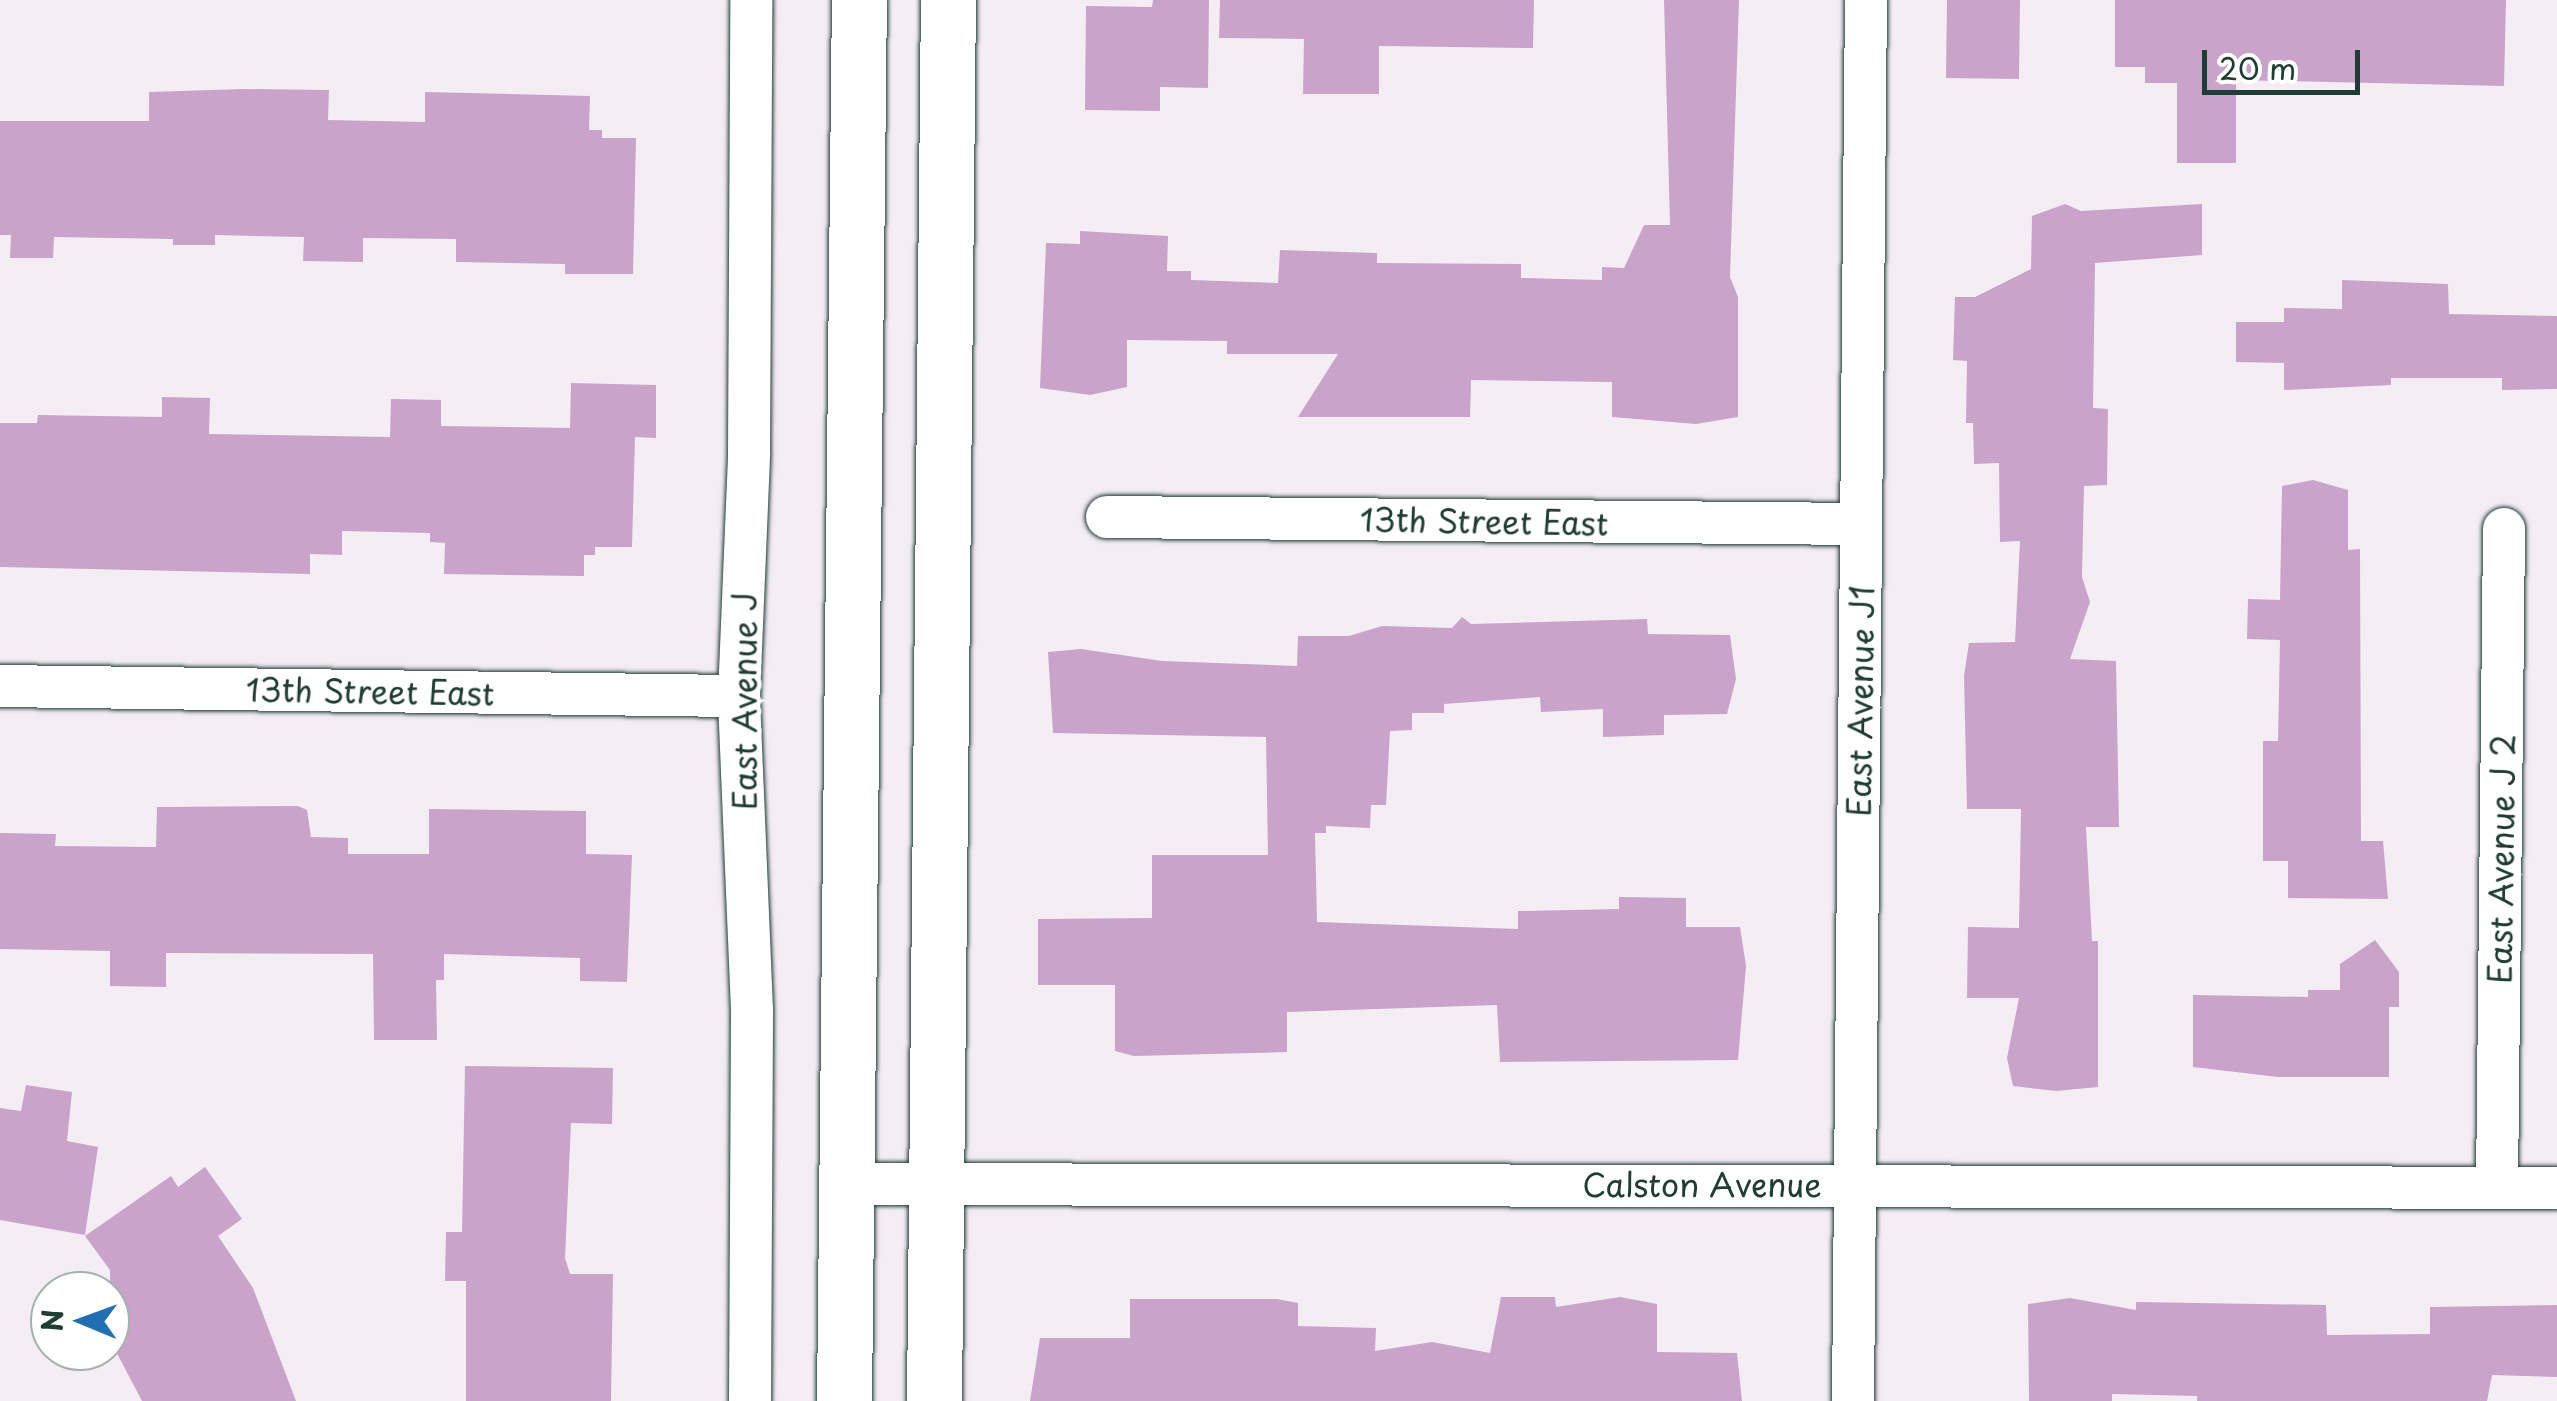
<!DOCTYPE html>
<style>
body{margin:0}
#map{position:relative;width:2557px;height:1401px;overflow:hidden;background:#f4edf4;font-family:"Playpen Sans",sans-serif}
div>[style]{position:absolute}
.building>*{inset:0;background:#c9a3ca}
.roads{filter:drop-shadow(0 0 2px #1f3d34) drop-shadow(0 0 2px #1f3d34)}
.minor>*{height:42px;margin:-21px;padding:0 21px;transform-origin:21px;border-radius:21px;background:#fff}
.primary>*{height:55px;margin:-27.5px;padding:0 27.5px;transform-origin:27.5px;border-radius:27.5px;background:#fff}
span{translate:-50% -50%;white-space:nowrap;text-align:center;line-height:1.15;-webkit-text-stroke:9px #fff;paint-order:stroke}
.street-label{font-size:32px;color:#1f3d34}
.north{position:absolute;left:30px;top:1271px;width:100px;height:100px;box-sizing:border-box;background:#fff;border:2px solid #a5b1ae;border-radius:50%;rotate:271deg;font-size:28px;font-weight:700;line-height:40px;text-align:center;color:#1f3d34}
.north::after{content:'';display:block;margin:auto;width:35px;height:45px;background:#1f6fb2;clip-path:polygon(50% 0,100% 100%,50% 72%,0 100%)}
.scale{position:absolute;left:2202px;top:50px;width:158px;height:45px;box-sizing:border-box;border:5px solid #1f3d34;border-top:0;padding-left:12px;font-size:30px;line-height:35px;white-space:nowrap;color:#1f3d34;-webkit-text-stroke:8px #fff;paint-order:stroke}
</style>
<div id="map">
<div class="building">
<div style="clip-path:polygon(1153px 0,1209px 0,1208px 88px,1160px 87px,1160px 111px,1085px 110px,1086px 6px,1152px 7px)"></div>
<div style="clip-path:polygon(1220px 0,1534px 0,1533px 48px,1379px 46px,1379px 94px,1303px 94px,1304px 39px,1219px 38px)"></div>
<div style="clip-path:polygon(1664px 0,1739px 0,1730px 277px,1738px 297px,1738px 417px,1696px 424px,1612px 417px,1612px 382px,1471px 380px,1470px 417px,1298px 417px,1338px 354px,1227px 354px,1227px 341px,1127px 340px,1127px 387px,1090px 395px,1040px 388px,1046px 243px,1080px 244px,1080px 231px,1168px 236px,1167px 271px,1191px 271px,1191px 280px,1278px 283px,1280px 250px,1377px 253px,1377px 263px,1521px 264px,1521px 278px,1602px 280px,1602px 267px,1624px 268px,1644px 225px,1670px 225px)"></div>
<div style="clip-path:polygon(1947px 0,2020px 0,2019px 79px,1946px 78px)"></div>
<div style="clip-path:polygon(2115px 0,2506px 0,2504px 86px,2236px 80px,2236px 163px,2177px 163px,2177px 83px,2145px 83px,2145px 67px,2115px 67px)"></div>
<div style="clip-path:polygon(244px 89px,329px 90px,328px 120px,425px 122px,425px 92px,590px 96px,589px 130px,602px 130px,602px 138px,636px 138px,633px 274px,565px 274px,565px 264px,456px 262px,456px 239px,363px 238px,363px 262px,303px 261px,304px 237px,215px 235px,215px 245px,173px 245px,173px 239px,54px 237px,53px 258px,10px 258px,11px 235px,0 235px,0 121px,149px 121px,149px 92px)"></div>
<div style="clip-path:polygon(2065px 204px,2081px 211px,2202px 204px,2202px 255px,2095px 263px,2093px 408px,2108px 409px,2107px 485px,2084px 486px,2082px 577px,2090px 602px,2070px 659px,2116px 661px,2119px 827px,2086px 827px,2092px 941px,2098px 941px,2098px 1087px,2056px 1091px,2013px 1086px,2007px 1058px,2019px 998px,1967px 998px,1968px 927px,2019px 928px,2021px 809px,1967px 809px,1964px 676px,1969px 643px,2015px 642px,2020px 541px,2000px 542px,1999px 463px,1974px 464px,1973px 423px,1966px 423px,1967px 361px,1953px 360px,1955px 297px,1975px 297px,2031px 269px,2032px 216px)"></div>
<div style="clip-path:polygon(2342px 280px,2448px 284px,2449px 314px,2557px 316px,2557px 389px,2502px 390px,2502px 378px,2391px 378px,2391px 385px,2284px 390px,2284px 363px,2236px 362px,2236px 322px,2284px 322px,2284px 308px,2342px 309px)"></div>
<div style="clip-path:polygon(571px 383px,656px 385px,656px 438px,635px 437px,632px 547px,595px 547px,595px 555px,584px 555px,584px 576px,444px 574px,445px 543px,430px 542px,430px 533px,342px 531px,342px 555px,310px 554px,310px 574px,0 567px,0 423px,37px 423px,38px 415px,162px 417px,162px 397px,210px 398px,209px 434px,390px 437px,391px 399px,441px 400px,441px 426px,570px 428px)"></div>
<div style="clip-path:polygon(2313px 480px,2348px 490px,2348px 550px,2360px 549px,2361px 841px,2383px 841px,2388px 899px,2288px 898px,2288px 861px,2263px 861px,2263px 741px,2278px 741px,2280px 640px,2247px 639px,2248px 599px,2280px 600px,2282px 486px)"></div>
<div style="clip-path:polygon(1462px 617px,1471px 624px,1647px 619px,1648px 634px,1730px 635px,1736px 679px,1727px 714px,1664px 715px,1664px 735px,1603px 737px,1603px 709px,1541px 712px,1540px 697px,1444px 704px,1444px 713px,1412px 713px,1412px 730px,1390px 731px,1386px 805px,1371px 805px,1370px 828px,1326px 826px,1326px 833px,1315px 833px,1317px 922px,1518px 929px,1518px 911px,1619px 909px,1619px 897px,1686px 898px,1686px 927px,1740px 927px,1746px 966px,1738px 1060px,1500px 1062px,1497px 1005px,1287px 1012px,1287px 1052px,1134px 1056px,1115px 1051px,1115px 985px,1038px 985px,1038px 919px,1152px 918px,1152px 855px,1268px 855px,1266px 737px,1053px 733px,1048px 652px,1081px 649px,1162px 661px,1297px 666px,1298px 636px,1349px 636px,1382px 626px,1452px 628px)"></div>
<div style="clip-path:polygon(298px 806px,307px 810px,311px 837px,348px 838px,348px 854px,429px 854px,429px 809px,586px 811px,586px 854px,632px 855px,627px 982px,580px 981px,580px 958px,444px 954px,444px 980px,436px 980px,437px 1040px,374px 1040px,373px 954px,166px 953px,166px 987px,110px 986px,110px 951px,0 949px,0 833px,56px 834px,55px 846px,156px 847px,157px 807px)"></div>
<div style="clip-path:polygon(2375px 940px,2399px 972px,2399px 1007px,2389px 1007px,2389px 1077px,2278px 1077px,2193px 1067px,2193px 995px,2308px 997px,2308px 990px,2340px 990px,2340px 964px)"></div>
<div style="clip-path:polygon(465px 1066px,613px 1068px,612px 1124px,571px 1123px,565px 1258px,570px 1274px,613px 1274px,611px 1401px,466px 1401px,466px 1281px,445px 1281px,446px 1232px,462px 1232px)"></div>
<div style="clip-path:polygon(26px 1085px,72px 1092px,67px 1141px,98px 1147px,85px 1235px,0 1220px,0 1108px,21px 1111px)"></div>
<div style="clip-path:polygon(205px 1167px,242px 1219px,218px 1236px,253px 1288px,296px 1401px,142px 1401px,110px 1340px,110px 1270px,85px 1236px,171px 1176px,178px 1187px)"></div>
<div style="clip-path:polygon(1501px 1297px,1555px 1297px,1556px 1307px,1620px 1297px,1657px 1304px,1657px 1352px,1737px 1353px,1742px 1401px,1030px 1401px,1040px 1338px,1130px 1338px,1130px 1299px,1277px 1299px,1298px 1303px,1298px 1326px,1376px 1328px,1375px 1351px,1432px 1342px,1490px 1353px)"></div>
<div style="clip-path:polygon(2070px 1298px,2136px 1310px,2136px 1302px,2326px 1305px,2327px 1335px,2430px 1334px,2430px 1307px,2557px 1305px,2557px 1377px,2492px 1375px,2487px 1401px,2197px 1401px,2197px 1396px,2112px 1394px,2112px 1401px,2029px 1401px,2028px 1304px)"></div>
</div>
<div class="roads">
<div class="minor">
<div style="left:1107px;top:517px;width:754px;rotate:0.53deg"></div>
<div style="left:0;top:686px;width:739px;rotate:0.78deg"></div>
<div style="left:848px;top:1184px;width:1709px;rotate:0.13deg"></div>
<div style="left:2497px;top:1188px;width:659px;rotate:-89.39deg"></div>
<div style="left:750px;top:1401px;width:391px;rotate:-89.7deg"></div>
<div style="left:752px;top:1010px;width:314px;rotate:-92.4deg"></div>
<div style="left:739px;top:696px;width:243px;rotate:-87.6deg"></div>
<div style="left:749px;top:453px;width:453px;rotate:-89.7deg"></div>
<div style="left:1853px;top:1401px;width:1401px;rotate:-89.47deg"></div>
</div>
<div class="primary">
<div style="left:844px;top:1401px;width:1401px;rotate:-89.39deg"></div>
<div style="left:934px;top:1401px;width:1401px;rotate:-89.43deg"></div>
</div>
</div>
<div class="street-label">
<span style="left:1484px;top:521px;rotate:1deg">13th Street East</span>
<span style="left:370px;top:691px;rotate:1deg">13th Street East</span>
<span style="left:744px;top:701px;rotate:-90deg">East Avenue J</span>
<span style="left:1860px;top:701px;rotate:-89deg">East Avenue J1</span>
<span style="left:2501px;top:859px;rotate:-89deg">East Avenue J 2</span>
<span style="left:1702px;top:1184px">Calston Avenue</span>
</div>
<div class="north">N</div>
<div class="scale">20 m</div>
</div>
